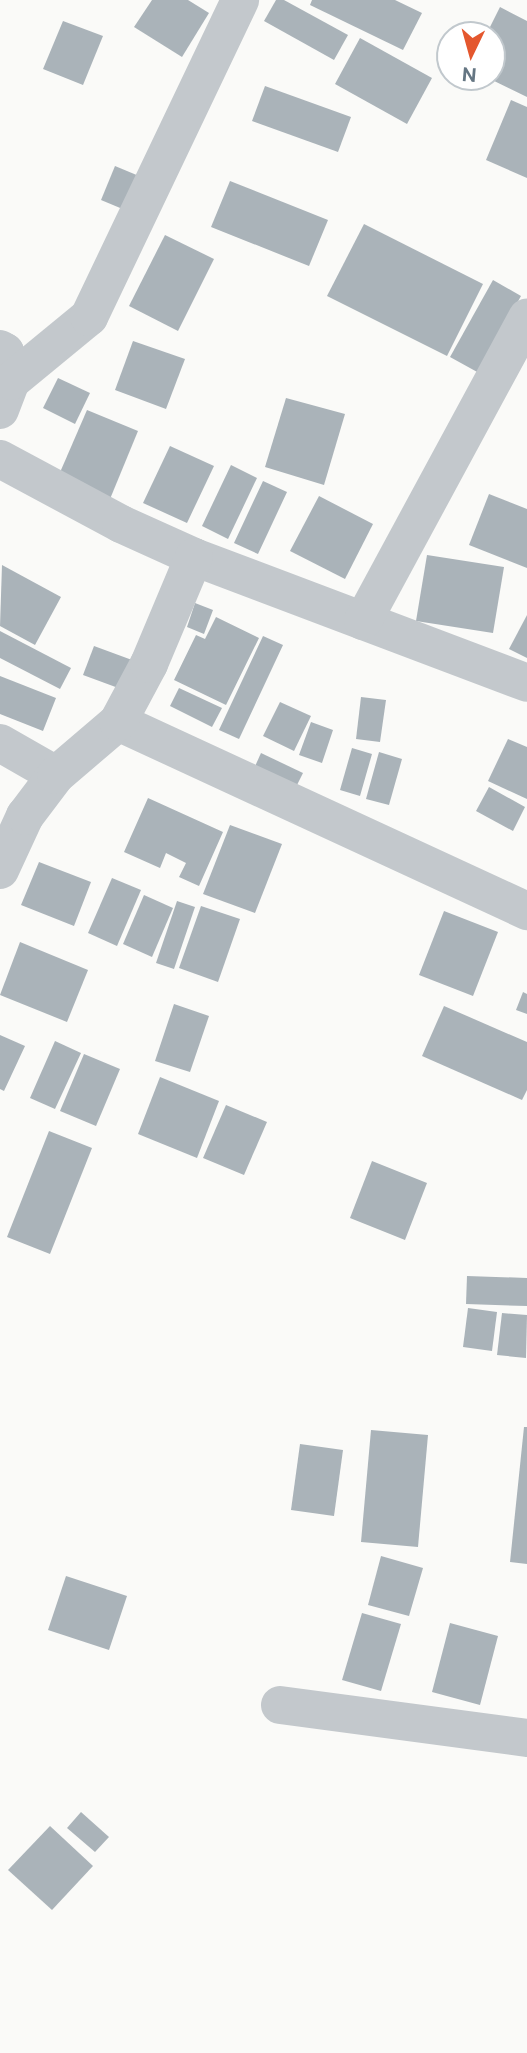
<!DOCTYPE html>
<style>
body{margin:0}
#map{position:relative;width:527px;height:2053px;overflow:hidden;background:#fafaf8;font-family:"Public Sans",sans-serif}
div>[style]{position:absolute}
.building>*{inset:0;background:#aab3b9}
.minor>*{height:38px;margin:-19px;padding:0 19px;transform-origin:19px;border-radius:19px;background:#c3c8cc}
span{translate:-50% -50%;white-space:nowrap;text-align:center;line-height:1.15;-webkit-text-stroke:7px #fff;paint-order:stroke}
.north{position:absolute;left:436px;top:21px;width:70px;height:70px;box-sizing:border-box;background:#fff;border:2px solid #c1c8cd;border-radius:50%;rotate:185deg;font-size:19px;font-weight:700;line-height:28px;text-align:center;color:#657683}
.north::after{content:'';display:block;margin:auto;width:24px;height:32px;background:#e4572e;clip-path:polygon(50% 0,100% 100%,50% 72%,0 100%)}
</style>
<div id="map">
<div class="building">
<div style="clip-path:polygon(152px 0,188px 0,209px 13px,182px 57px,134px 27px)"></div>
<div style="clip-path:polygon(276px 0,284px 0,348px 35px,334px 60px,264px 21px)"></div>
<div style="clip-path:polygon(312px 0,395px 0,422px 13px,403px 50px,310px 5px)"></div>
<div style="clip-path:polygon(500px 7px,527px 21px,527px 97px,486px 77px,492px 77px,492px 35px,486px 35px)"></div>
<div style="clip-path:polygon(63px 21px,103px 36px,83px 85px,43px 69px)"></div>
<div style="clip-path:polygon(360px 38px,432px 78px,407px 124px,335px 84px)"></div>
<div style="clip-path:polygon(265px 86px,351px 117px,338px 152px,252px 121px)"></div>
<div style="clip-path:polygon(511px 100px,527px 107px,527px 178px,486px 160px)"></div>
<div style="clip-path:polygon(115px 166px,139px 176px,125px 210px,101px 200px)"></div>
<div style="clip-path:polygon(230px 181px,328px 220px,309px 266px,211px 227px)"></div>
<div style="clip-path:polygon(364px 224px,483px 284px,447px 356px,327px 296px)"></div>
<div style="clip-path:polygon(165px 235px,214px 259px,178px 331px,129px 306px)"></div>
<div style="clip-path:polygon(493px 280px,521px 296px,479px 373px,450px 357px)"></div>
<div style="clip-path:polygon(133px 341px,185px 359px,166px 409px,115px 390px)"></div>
<div style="clip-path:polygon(58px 378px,90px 393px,75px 424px,43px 408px)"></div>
<div style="clip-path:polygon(286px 398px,345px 414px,324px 485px,265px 467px)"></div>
<div style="clip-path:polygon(87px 410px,138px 431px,110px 499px,58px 477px)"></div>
<div style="clip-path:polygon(170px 446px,214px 466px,187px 523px,143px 503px)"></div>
<div style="clip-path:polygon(231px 465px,257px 478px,228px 539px,202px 526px)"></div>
<div style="clip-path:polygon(263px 481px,287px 492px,258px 554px,234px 543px)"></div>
<div style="clip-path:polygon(489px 494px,527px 509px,527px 568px,469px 545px)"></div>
<div style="clip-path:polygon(319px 496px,373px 524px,345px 579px,290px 551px)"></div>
<div style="clip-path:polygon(427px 555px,504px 567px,493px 633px,416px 621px)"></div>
<div style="clip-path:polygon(2px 565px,61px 597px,35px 645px,0 626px)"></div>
<div style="clip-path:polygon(195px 603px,213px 610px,204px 634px,187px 627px)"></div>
<div style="clip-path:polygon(527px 615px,527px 658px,509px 649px)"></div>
<div style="clip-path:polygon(216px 617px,259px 638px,226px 705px,174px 680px,196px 635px,205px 639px)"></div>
<div style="clip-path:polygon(0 631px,71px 668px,60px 689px,0 658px)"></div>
<div style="clip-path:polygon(263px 636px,283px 645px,239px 739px,219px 730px)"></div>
<div style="clip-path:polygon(94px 646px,132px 660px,121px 689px,83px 675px)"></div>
<div style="clip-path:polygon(0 676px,56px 698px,43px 731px,0 714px)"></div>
<div style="clip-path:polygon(179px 688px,222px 708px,212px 727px,170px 706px)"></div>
<div style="clip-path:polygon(361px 697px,386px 700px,380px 742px,356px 739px)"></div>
<div style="clip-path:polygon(280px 702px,311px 716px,294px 751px,263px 736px)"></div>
<div style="clip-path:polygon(311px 722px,333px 730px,322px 763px,299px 755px)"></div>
<div style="clip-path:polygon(508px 739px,527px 747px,527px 799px,488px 781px)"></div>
<div style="clip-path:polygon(352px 748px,372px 754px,360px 796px,340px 790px)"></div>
<div style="clip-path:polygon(379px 752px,402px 759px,389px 805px,366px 799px)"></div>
<div style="clip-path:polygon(261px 753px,303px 773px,293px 793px,252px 773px)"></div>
<div style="clip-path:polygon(489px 787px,525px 807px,513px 831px,476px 811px)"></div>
<div style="clip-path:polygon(148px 798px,223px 832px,199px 886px,179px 877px,186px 863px,166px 853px,160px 868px,124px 852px)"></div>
<div style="clip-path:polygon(230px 825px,282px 844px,255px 913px,203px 894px)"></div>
<div style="clip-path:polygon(39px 862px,91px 882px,74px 926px,21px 905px)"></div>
<div style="clip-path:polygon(112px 878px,141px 890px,117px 946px,88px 933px)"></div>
<div style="clip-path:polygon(144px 895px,173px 908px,152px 957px,123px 944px)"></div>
<div style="clip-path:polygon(177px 901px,195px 907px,174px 969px,156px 963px)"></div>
<div style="clip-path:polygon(201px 906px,240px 919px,218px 982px,179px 968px)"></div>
<div style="clip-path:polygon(444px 911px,498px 932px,473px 996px,419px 975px)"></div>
<div style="clip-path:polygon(20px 942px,88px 970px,67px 1022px,0 995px)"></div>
<div style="clip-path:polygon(523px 992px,527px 994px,527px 1014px,516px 1010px)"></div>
<div style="clip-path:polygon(174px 1004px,209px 1016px,190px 1072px,155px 1061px)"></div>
<div style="clip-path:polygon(444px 1006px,527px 1042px,527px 1090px,522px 1100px,422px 1056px)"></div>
<div style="clip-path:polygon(0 1035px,25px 1046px,4px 1091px,0 1089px)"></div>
<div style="clip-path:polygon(55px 1041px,81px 1053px,55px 1109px,30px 1098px)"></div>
<div style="clip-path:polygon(84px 1054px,120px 1069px,96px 1126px,60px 1111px)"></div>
<div style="clip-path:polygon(160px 1077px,219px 1101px,197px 1158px,138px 1134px)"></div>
<div style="clip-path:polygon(226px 1105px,267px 1122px,244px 1175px,203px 1158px)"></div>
<div style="clip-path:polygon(49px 1131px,92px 1148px,50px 1254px,7px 1237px)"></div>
<div style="clip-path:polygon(372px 1161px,427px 1183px,405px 1240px,350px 1218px)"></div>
<div style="clip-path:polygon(467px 1276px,527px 1278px,527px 1306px,466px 1304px)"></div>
<div style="clip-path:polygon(468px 1308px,497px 1312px,492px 1351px,463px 1347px)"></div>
<div style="clip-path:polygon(502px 1313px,527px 1315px,526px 1358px,497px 1355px)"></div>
<div style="clip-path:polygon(524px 1427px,527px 1427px,527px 1564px,510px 1562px)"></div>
<div style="clip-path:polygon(371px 1430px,428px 1435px,418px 1547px,361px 1542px)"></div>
<div style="clip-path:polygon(300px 1444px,343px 1450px,334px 1516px,291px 1510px)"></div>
<div style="clip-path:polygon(381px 1556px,423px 1568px,409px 1616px,368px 1605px)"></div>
<div style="clip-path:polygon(66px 1576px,127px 1596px,109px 1650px,48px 1630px)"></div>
<div style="clip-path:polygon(362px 1613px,401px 1624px,381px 1691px,342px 1680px)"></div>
<div style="clip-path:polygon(450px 1623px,498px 1636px,480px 1705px,432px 1692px)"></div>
<div style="clip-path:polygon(81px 1812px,109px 1837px,95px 1852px,67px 1828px)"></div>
<div style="clip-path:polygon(50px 1826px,93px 1866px,52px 1910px,8px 1870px)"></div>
</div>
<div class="minor">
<div style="left:0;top:349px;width:6px;rotate:31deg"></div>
<div style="left:5px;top:352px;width:30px;rotate:78deg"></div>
<div style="left:11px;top:381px;width:31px;rotate:111deg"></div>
<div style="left:11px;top:381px;width:101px;rotate:-39.4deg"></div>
<div style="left:89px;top:317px;width:351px;rotate:-64.5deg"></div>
<div style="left:0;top:459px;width:137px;rotate:28.2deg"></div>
<div style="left:121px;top:524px;width:80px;rotate:24.3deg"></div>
<div style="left:194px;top:557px;width:356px;rotate:20.7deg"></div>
<div style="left:363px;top:621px;width:345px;rotate:-61.6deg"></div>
<div style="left:118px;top:722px;width:451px;rotate:24.8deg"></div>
<div style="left:0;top:743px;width:64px;rotate:29.7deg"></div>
<div style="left:0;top:870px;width:60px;rotate:-65.2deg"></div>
<div style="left:25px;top:816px;width:51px;rotate:-52.9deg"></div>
<div style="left:56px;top:775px;width:82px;rotate:-40.5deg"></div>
<div style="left:118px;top:722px;width:66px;rotate:-61.9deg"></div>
<div style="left:149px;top:664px;width:116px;rotate:-67.2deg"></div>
<div style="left:280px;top:1705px;width:249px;rotate:7.6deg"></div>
</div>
<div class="north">N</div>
</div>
